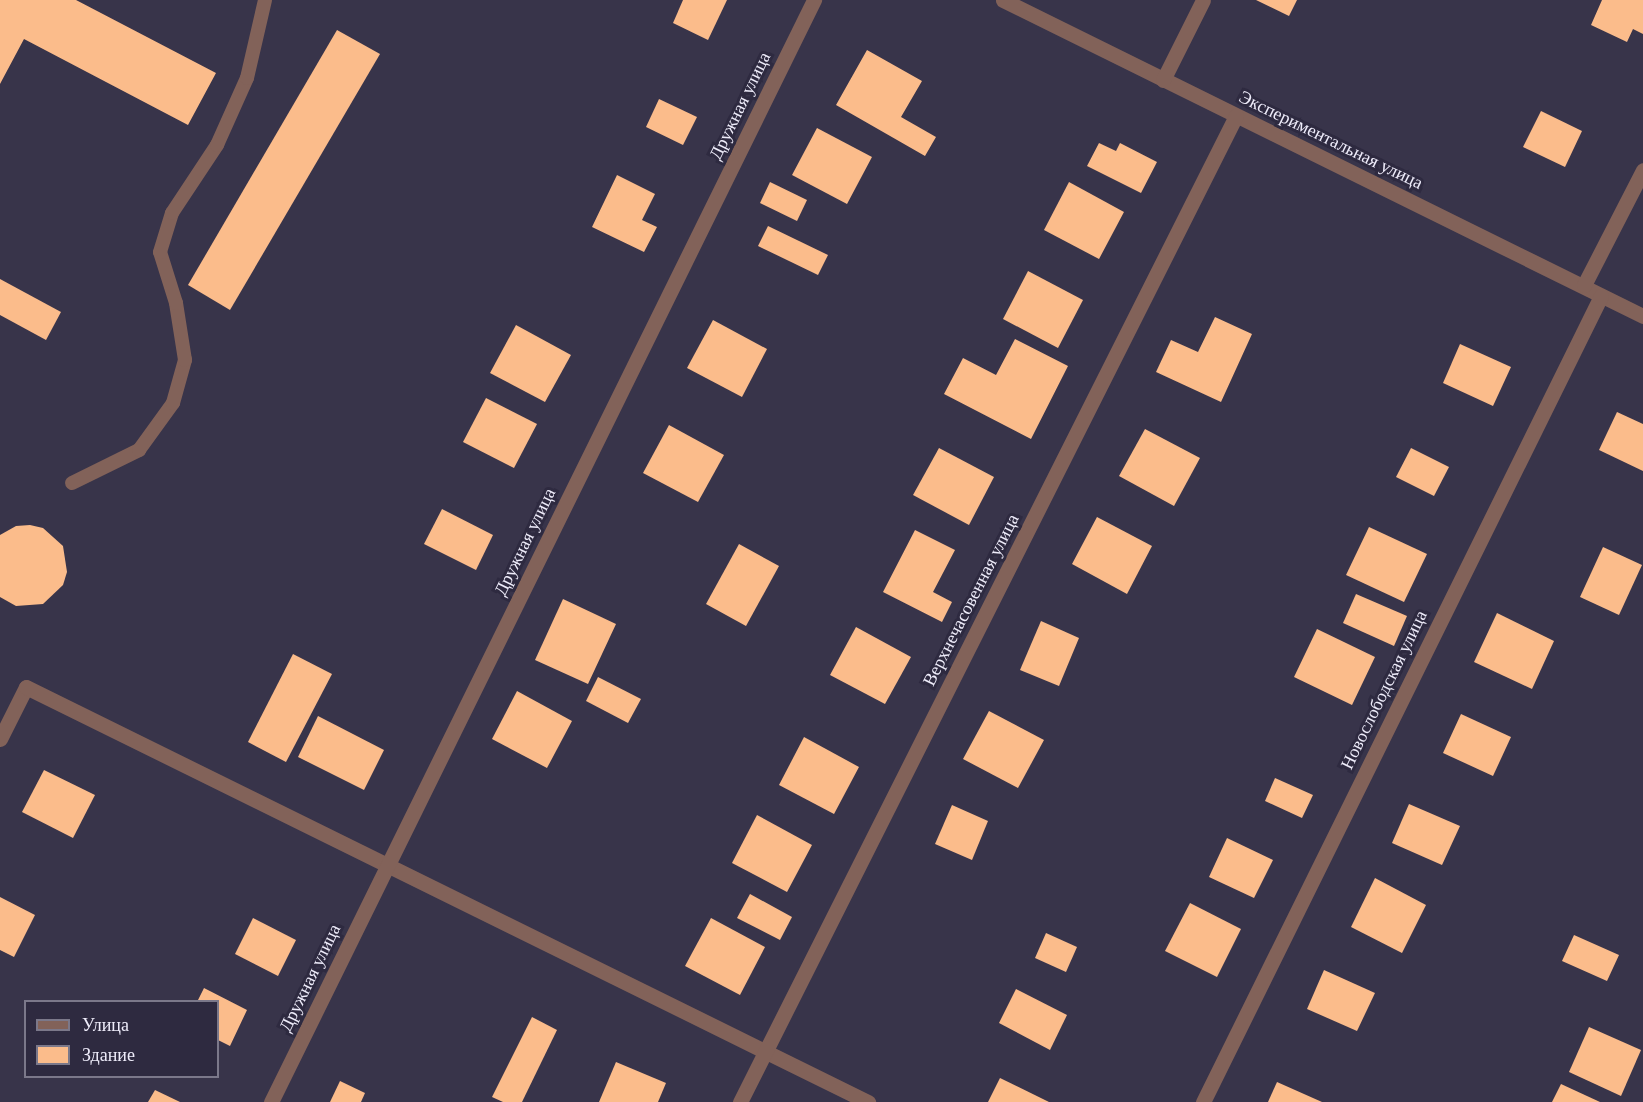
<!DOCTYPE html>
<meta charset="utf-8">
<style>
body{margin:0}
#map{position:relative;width:1643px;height:1102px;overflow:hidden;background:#38344a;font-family:Georgia,serif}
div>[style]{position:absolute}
.building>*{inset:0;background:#fbbc8b}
.lane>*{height:14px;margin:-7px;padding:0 7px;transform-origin:7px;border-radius:7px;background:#826259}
.street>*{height:15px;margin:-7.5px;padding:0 7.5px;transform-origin:7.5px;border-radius:7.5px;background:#826259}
span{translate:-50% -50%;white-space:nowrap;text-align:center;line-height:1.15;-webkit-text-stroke:6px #2e2a40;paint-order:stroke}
.street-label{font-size:18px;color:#eeecfa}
.legend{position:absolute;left:24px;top:1000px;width:195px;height:78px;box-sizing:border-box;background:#2e2a40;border:2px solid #7b788a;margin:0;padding:8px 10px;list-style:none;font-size:18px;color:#eeecfa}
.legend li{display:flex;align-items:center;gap:12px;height:30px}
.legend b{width:30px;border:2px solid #7b788a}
</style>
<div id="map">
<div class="building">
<div style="clip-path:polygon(0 0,76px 0,216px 73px,188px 125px,24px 39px,0 84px)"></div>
<div style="clip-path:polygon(683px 0,727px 0,708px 40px,673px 23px)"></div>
<div style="clip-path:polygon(1256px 0,1297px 0,1289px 16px)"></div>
<div style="clip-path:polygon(1602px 0,1643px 0,1643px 34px,1633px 29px,1627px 42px,1591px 25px)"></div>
<div style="clip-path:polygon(337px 30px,380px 54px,230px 310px,188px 285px)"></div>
<div style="clip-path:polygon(867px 50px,922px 81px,901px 117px,936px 137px,925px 156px,836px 105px)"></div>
<div style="clip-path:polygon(659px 99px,697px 117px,683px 145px,646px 127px)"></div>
<div style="clip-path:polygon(1541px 111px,1582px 131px,1565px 167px,1523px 147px)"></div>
<div style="clip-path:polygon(817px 128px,872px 157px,847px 204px,792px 175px)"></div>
<div style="clip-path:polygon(1099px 143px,1116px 151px,1120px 143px,1157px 162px,1141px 193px,1087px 166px)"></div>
<div style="clip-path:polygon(617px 175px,655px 194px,642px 220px,657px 227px,644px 252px,592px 227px)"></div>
<div style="clip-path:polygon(770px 182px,807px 200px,797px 221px,760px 203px)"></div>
<div style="clip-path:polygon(1069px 182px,1124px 212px,1099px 259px,1044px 230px)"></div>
<div style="clip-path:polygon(768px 226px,828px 255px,818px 275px,758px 246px)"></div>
<div style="clip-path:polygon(1028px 271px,1083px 300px,1058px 348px,1003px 319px)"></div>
<div style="clip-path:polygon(0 279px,61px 312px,46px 340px,0 315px)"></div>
<div style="clip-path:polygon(1215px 317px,1252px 334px,1221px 402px,1156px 372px,1171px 340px,1198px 352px)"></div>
<div style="clip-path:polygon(713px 320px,767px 349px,742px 397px,687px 368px)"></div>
<div style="clip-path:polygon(516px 325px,571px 355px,545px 402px,490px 373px)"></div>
<div style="clip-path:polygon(1015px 339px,1068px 366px,1031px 439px,944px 394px,963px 358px,996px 375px)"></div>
<div style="clip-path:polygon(1460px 344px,1511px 367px,1493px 406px,1443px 383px)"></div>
<div style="clip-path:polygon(486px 398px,537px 424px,514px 468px,463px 442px)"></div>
<div style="clip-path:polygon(1617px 412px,1643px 424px,1643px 471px,1599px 450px)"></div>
<div style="clip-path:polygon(669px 425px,724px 455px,698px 502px,643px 473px)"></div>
<div style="clip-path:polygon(1145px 429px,1200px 458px,1174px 506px,1119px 476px)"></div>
<div style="clip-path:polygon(939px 448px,994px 477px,969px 525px,913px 495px)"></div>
<div style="clip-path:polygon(1411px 448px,1449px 467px,1434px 496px,1396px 477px)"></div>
<div style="clip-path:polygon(442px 509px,493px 535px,476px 570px,424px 544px)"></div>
<div style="clip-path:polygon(1097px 517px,1152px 546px,1127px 594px,1072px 564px)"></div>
<div style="clip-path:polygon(30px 525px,43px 528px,63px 546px,67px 572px,63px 585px,43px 604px,16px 606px,0 597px,0 535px,16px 526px)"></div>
<div style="clip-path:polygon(1369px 527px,1427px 554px,1404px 602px,1346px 575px)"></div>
<div style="clip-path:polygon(915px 530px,955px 550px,933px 592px,952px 602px,942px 622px,883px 592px)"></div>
<div style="clip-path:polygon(739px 544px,779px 566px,746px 626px,706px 604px)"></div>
<div style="clip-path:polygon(1603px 547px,1642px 565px,1619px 615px,1580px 597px)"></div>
<div style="clip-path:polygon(1356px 594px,1407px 616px,1394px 646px,1343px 623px)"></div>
<div style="clip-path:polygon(563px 599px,616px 624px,588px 684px,535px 660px)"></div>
<div style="clip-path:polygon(1497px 613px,1554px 641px,1532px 689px,1474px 662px)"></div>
<div style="clip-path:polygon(1041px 621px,1079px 638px,1059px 686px,1020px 670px)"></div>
<div style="clip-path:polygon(856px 627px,911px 657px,885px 704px,830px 675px)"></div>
<div style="clip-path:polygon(1317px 629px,1375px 657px,1352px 705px,1294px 677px)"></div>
<div style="clip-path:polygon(293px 654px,332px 674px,286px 762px,248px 742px)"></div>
<div style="clip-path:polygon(598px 677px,641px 699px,628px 723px,586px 701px)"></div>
<div style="clip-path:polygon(517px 691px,572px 721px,547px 768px,492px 739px)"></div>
<div style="clip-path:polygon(989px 711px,1044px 740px,1018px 788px,963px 759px)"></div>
<div style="clip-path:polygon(1461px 714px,1511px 737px,1493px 776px,1443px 753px)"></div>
<div style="clip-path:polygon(318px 716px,384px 750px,364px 790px,298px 757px)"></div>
<div style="clip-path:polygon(804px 737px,859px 767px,834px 814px,779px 785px)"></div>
<div style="clip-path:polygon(44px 770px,95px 795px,73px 838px,22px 812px)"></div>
<div style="clip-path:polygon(1275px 778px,1313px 795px,1302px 818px,1265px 801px)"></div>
<div style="clip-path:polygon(1409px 804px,1460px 826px,1442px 865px,1392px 843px)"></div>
<div style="clip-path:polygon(952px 805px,988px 821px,972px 860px,935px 844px)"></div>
<div style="clip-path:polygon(757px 815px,812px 845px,787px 892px,732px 863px)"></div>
<div style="clip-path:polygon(1227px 838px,1273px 860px,1254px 898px,1209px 877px)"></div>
<div style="clip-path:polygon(1375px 878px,1426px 905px,1402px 953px,1351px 927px)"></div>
<div style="clip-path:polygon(750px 894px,792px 917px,780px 940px,737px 918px)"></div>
<div style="clip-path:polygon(0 897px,35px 915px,14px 957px,0 950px)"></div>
<div style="clip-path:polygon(1190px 903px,1241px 929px,1217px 977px,1165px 951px)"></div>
<div style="clip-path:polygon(253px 918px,296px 940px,278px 976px,235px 954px)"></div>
<div style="clip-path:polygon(711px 918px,765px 947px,740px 995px,685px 966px)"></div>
<div style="clip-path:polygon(1046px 933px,1077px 947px,1066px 972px,1035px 958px)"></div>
<div style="clip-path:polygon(1574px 935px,1619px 955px,1607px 981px,1562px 961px)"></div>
<div style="clip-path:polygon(1324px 970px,1375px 993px,1357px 1031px,1307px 1009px)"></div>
<div style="clip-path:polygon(204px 988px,247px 1010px,230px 1046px,218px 1040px,218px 1002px,197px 1002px)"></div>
<div style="clip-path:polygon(1016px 989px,1067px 1015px,1050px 1050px,999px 1023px)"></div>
<div style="clip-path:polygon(532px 1017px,557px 1030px,522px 1102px,503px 1102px,492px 1097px)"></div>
<div style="clip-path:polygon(1589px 1027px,1641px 1050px,1621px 1096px,1569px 1072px)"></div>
<div style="clip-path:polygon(616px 1062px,666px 1083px,658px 1102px,599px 1102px)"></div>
<div style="clip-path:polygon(1000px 1078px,1049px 1102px,988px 1102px)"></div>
<div style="clip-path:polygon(340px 1081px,365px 1093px,361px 1102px,330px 1102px)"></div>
<div style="clip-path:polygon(1277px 1082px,1322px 1102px,1268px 1102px)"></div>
<div style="clip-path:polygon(1561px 1084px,1600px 1102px,1552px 1102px)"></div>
<div style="clip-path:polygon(155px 1090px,180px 1102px,148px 1102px)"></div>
</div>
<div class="lane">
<div style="left:72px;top:483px;width:75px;rotate:-26.2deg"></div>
<div style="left:139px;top:450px;width:58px;rotate:-54.1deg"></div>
<div style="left:173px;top:403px;width:45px;rotate:-74.4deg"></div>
<div style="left:185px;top:360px;width:58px;rotate:-99deg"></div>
<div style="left:176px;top:303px;width:53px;rotate:-107.4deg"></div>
<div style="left:160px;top:252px;width:41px;rotate:-72.9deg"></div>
<div style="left:172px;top:213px;width:82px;rotate:-56.5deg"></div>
<div style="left:217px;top:145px;width:73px;rotate:-65.9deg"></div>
<div style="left:247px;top:78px;width:80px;rotate:-77deg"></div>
</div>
<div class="street">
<div style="left:1003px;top:0;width:714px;rotate:26.28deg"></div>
<div style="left:1163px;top:80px;width:89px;rotate:-63.4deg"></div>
<div style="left:1584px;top:285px;width:129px;rotate:-62.8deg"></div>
<div style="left:0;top:739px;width:58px;rotate:-63.4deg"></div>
<div style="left:26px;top:687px;width:939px;rotate:26.24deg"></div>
<div style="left:271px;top:1102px;width:1229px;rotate:-63.77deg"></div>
<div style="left:740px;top:1102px;width:1104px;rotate:-63.3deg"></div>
<div style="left:1203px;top:1102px;width:899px;rotate:-63.72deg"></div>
</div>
<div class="street-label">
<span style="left:740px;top:106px;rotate:-64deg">Дружная улица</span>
<span style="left:1331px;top:140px;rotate:26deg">Экспериментальная улица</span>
<span style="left:525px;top:542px;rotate:-64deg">Дружная улица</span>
<span style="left:971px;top:600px;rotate:-63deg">Верхнечасовенная улица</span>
<span style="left:1384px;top:690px;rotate:-64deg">Новослободская улица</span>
<span style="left:310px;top:978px;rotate:-64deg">Дружная улица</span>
</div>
<ul class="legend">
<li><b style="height:8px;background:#826259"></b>Улица</li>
<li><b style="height:16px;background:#fbbc8b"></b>Здание</li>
</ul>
</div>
